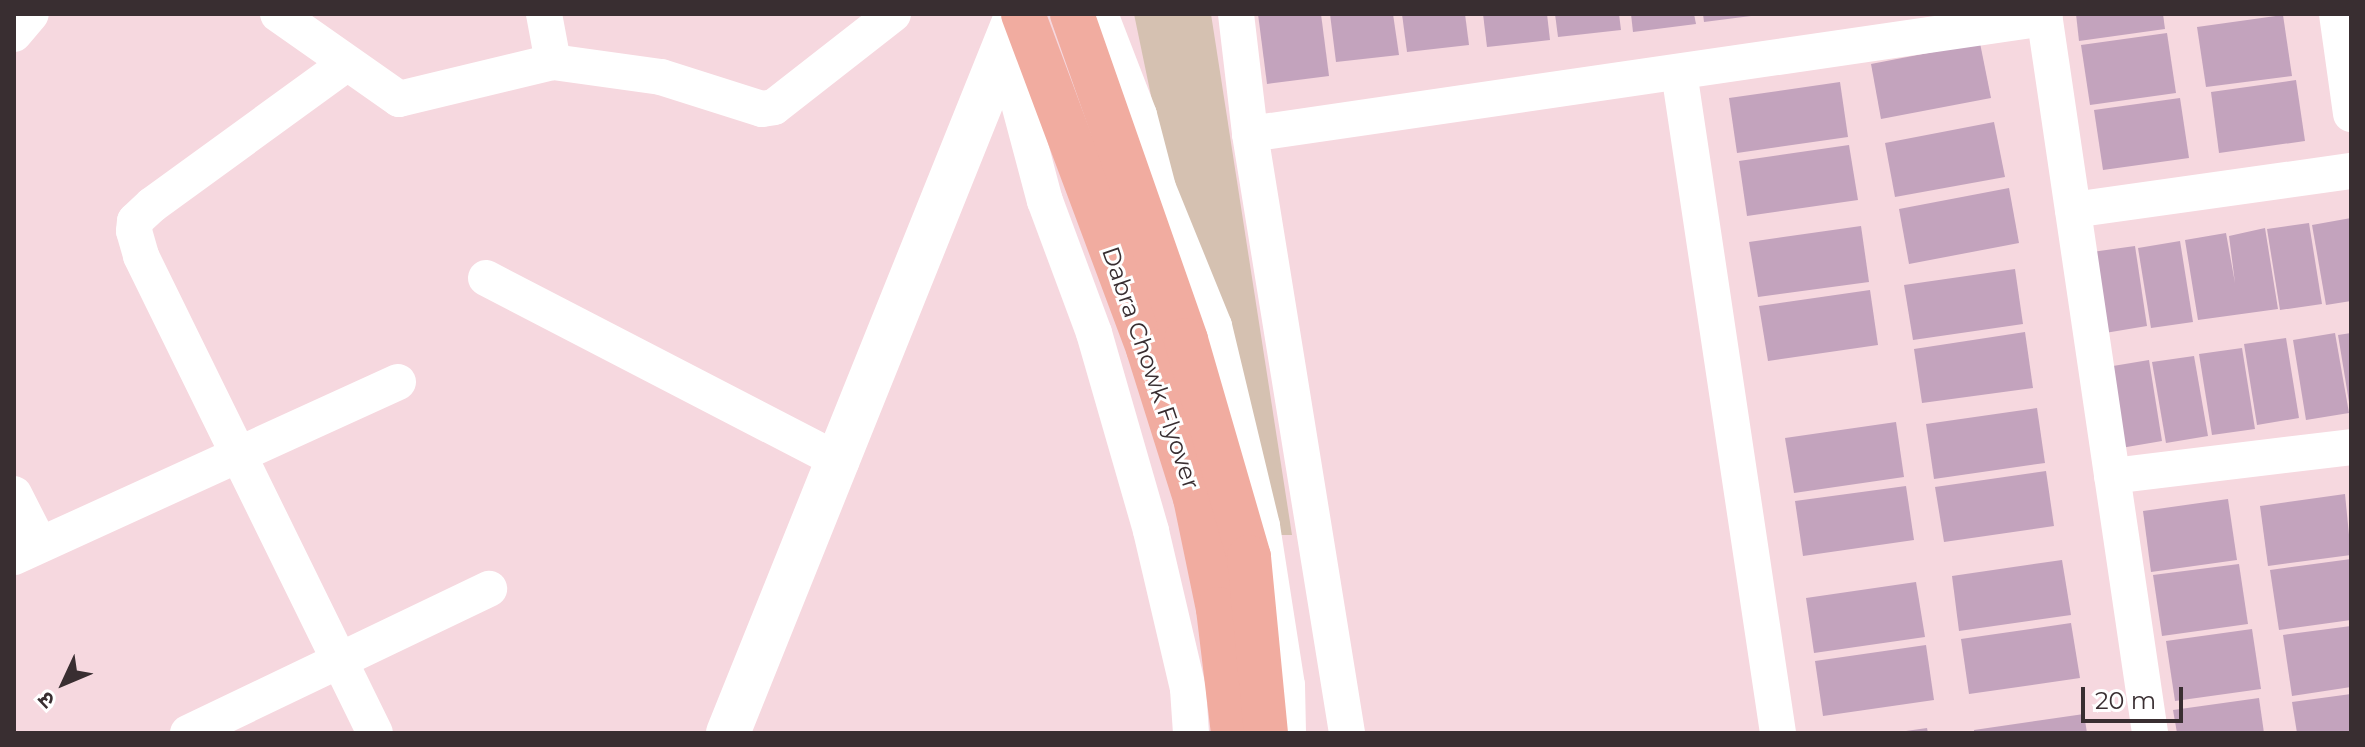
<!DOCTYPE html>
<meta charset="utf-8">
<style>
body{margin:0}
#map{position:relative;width:2365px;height:747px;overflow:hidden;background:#f6d8df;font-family:Montserrat,"Noto Sans Devanagari",sans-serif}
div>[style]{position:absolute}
.green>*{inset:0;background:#d5c1b1}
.building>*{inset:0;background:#c3a3bd}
.minor>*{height:36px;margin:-18px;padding:0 18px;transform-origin:18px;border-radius:18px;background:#fff}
.tertiary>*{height:44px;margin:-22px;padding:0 22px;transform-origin:22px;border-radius:22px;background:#fff}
.primary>*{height:44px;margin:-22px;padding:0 22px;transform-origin:22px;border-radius:22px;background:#f1aca0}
span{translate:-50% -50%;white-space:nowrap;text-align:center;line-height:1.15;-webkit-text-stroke:6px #fff;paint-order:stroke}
.street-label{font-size:24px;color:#392e31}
.frame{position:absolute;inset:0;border:16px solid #392e31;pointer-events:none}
.north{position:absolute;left:24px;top:643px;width:80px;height:80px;-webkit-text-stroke:6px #fff;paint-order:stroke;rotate:226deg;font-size:22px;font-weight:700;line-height:32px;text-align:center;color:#392e31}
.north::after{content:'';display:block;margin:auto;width:28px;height:36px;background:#392e31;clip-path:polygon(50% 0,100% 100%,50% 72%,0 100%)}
.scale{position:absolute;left:2081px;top:687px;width:102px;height:36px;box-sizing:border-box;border:4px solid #392e31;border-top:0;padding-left:10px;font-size:24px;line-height:28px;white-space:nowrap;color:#392e31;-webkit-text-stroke:6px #fff;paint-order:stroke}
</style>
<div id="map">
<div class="green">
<div style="clip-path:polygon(1134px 14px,1211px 14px,1292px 535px,1278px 535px,1165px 163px)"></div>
</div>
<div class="building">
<div style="clip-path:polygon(1258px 14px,1321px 14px,1329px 76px,1267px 84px)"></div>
<div style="clip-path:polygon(1330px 14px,1393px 14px,1399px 55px,1336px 62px)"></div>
<div style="clip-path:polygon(1402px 14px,1465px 14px,1469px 45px,1407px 52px)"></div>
<div style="clip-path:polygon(1483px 14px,1547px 14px,1550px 40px,1487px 47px)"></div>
<div style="clip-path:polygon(1555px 14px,1619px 14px,1621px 30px,1558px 37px)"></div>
<div style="clip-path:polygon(1631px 14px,1694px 14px,1696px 24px,1633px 32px)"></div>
<div style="clip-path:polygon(1703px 14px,1751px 14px,1751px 16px,1704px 22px)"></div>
<div style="clip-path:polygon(2076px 14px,2163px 14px,2165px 29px,2079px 41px)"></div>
<div style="clip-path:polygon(2283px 15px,2292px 76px,2206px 87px,2197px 27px)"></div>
<div style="clip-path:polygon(2167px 33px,2176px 93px,2090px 105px,2081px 45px)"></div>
<div style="clip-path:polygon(1980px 43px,1991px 98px,1881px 119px,1871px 64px)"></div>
<div style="clip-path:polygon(2296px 80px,2305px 141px,2219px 153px,2211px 92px)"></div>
<div style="clip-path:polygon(1840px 82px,1848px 137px,1737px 153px,1729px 98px)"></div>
<div style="clip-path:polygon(2180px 98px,2189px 158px,2103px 170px,2094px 110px)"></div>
<div style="clip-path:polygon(1994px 122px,2005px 177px,1895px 197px,1885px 143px)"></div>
<div style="clip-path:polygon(1849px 145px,1858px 200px,1747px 216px,1739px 161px)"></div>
<div style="clip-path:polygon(2009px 188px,2019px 243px,1909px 264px,1899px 209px)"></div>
<div style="clip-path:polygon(2351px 218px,2351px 301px,2326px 305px,2312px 225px)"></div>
<div style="clip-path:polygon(2309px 223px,2322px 304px,2280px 310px,2267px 229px)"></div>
<div style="clip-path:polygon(1861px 226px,1869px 282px,1758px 297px,1749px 242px)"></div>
<div style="clip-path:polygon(2265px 228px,2278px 309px,2198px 320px,2185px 240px,2226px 233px,2235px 283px,2229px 236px)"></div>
<div style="clip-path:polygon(2180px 241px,2193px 322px,2151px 328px,2138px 248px)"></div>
<div style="clip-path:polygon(2135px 246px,2147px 326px,2105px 333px,2092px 252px)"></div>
<div style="clip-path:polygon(2015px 269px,2023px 324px,1913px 340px,1904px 285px)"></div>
<div style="clip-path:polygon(1870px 290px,1878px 345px,1768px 361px,1759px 306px)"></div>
<div style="clip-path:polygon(2025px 332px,2033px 388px,1922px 403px,1914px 349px)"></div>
<div style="clip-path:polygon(2335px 333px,2349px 413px,2306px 420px,2293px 340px)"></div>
<div style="clip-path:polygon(2351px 333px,2351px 402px,2349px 402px,2338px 335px)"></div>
<div style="clip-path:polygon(2286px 338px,2299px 418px,2257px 425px,2244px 344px)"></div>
<div style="clip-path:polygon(2242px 348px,2255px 429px,2212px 435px,2199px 354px)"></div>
<div style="clip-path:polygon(2194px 356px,2208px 436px,2166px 443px,2152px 362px)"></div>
<div style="clip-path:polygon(2149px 360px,2162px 441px,2121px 448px,2107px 367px)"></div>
<div style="clip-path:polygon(2037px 408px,2045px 463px,1934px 479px,1926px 424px)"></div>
<div style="clip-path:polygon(1896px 422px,1904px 477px,1794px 493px,1785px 438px)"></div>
<div style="clip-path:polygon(2046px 471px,2054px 526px,1944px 542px,1935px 487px)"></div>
<div style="clip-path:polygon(1906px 486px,1914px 540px,1803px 556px,1795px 501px)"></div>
<div style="clip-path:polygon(2345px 494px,2351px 555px,2268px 566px,2260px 506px)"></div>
<div style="clip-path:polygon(2228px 499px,2237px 560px,2151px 572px,2143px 511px)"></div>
<div style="clip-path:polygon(2351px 559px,2351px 620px,2279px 630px,2270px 570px)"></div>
<div style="clip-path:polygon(2062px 560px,2071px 615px,1959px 631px,1952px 576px)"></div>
<div style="clip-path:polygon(2239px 564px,2248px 624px,2162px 636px,2153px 575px)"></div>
<div style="clip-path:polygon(1916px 582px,1925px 637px,1814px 653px,1806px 598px)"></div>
<div style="clip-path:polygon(2071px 623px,2080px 678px,1969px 694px,1961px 639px)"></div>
<div style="clip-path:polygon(2351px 626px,2351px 687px,2292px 696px,2283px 635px)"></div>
<div style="clip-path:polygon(2252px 629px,2261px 689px,2175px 701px,2166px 641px)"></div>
<div style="clip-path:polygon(1926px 645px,1934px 700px,1823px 716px,1815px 661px)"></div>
<div style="clip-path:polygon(2351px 694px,2351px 733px,2297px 733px,2292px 702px)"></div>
<div style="clip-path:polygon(2259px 698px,2264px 733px,2177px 733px,2173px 710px)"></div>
<div style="clip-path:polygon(2084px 714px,2087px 733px,1974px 733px,1974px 730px)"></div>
<div style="clip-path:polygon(1927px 728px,1928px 733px,1906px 733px,1906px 731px)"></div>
</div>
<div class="minor">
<div style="left:278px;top:14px;width:148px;rotate:35.1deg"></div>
<div style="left:399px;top:99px;width:158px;rotate:-13.5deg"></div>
<div style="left:553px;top:62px;width:109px;rotate:7.9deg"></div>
<div style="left:661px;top:77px;width:106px;rotate:17.6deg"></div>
<div style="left:762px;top:109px;width:12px;rotate:-9deg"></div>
<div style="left:774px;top:107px;width:151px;rotate:-38deg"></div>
<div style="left:544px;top:14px;width:49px;rotate:79.4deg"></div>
<div style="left:1100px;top:14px;width:108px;rotate:68.9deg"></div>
<div style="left:1139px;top:115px;width:75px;rotate:75.4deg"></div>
<div style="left:1158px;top:188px;width:149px;rotate:67.9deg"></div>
<div style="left:1214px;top:326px;width:206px;rotate:76.5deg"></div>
<div style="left:1262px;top:526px;width:161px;rotate:81.1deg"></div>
<div style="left:1287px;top:685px;width:48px;rotate:88.8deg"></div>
<div style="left:1236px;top:14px;width:121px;rotate:83.3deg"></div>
<div style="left:1250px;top:134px;width:607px;rotate:80.8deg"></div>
<div style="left:2044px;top:14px;width:727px;rotate:81.61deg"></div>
<div style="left:2337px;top:14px;width:101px;rotate:82deg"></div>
<div style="left:14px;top:34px;width:26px;rotate:-50deg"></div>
<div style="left:1005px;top:51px;width:155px;rotate:75.1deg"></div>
<div style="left:1045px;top:201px;width:141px;rotate:69.6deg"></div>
<div style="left:1094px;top:333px;width:206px;rotate:73.9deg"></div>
<div style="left:1151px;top:531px;width:162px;rotate:76.8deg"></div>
<div style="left:1188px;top:689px;width:44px;rotate:86.1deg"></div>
<div style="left:346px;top:64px;width:240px;rotate:144deg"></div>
<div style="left:152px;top:205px;width:23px;rotate:137deg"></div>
<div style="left:135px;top:221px;width:10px;rotate:96deg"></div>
<div style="left:134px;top:231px;width:26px;rotate:74deg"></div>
<div style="left:141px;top:256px;width:531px;rotate:63.87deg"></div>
<div style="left:1679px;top:72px;width:668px;rotate:81.48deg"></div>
<div style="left:1250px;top:134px;width:803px;rotate:-8.3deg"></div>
<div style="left:2073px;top:210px;width:281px;rotate:-8deg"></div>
<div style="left:486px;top:278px;width:400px;rotate:27.4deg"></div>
<div style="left:2112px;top:476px;width:241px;rotate:-6.9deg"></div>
<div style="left:14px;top:494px;width:57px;rotate:63deg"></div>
<div style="left:14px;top:557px;width:422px;rotate:-24.5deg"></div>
<div style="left:188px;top:733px;width:334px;rotate:-25.6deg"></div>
</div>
<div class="tertiary">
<div style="left:728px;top:733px;width:775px;rotate:-68.1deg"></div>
</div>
<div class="primary">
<div style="left:1023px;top:14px;width:358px;rotate:69.5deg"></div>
<div style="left:1148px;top:349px;width:156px;rotate:72.5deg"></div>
<div style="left:1195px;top:498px;width:113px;rotate:78.3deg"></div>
<div style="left:1218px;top:609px;width:125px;rotate:83.1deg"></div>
<div style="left:1072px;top:14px;width:345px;rotate:70.7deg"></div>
<div style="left:1186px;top:340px;width:226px;rotate:73.8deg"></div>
<div style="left:1249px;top:557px;width:177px;rotate:84.5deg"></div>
</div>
<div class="street-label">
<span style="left:1151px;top:368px;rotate:71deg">Dabra Chowk Flyover</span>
</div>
<div class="frame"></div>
<div class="north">उ</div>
<div class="scale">20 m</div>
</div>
